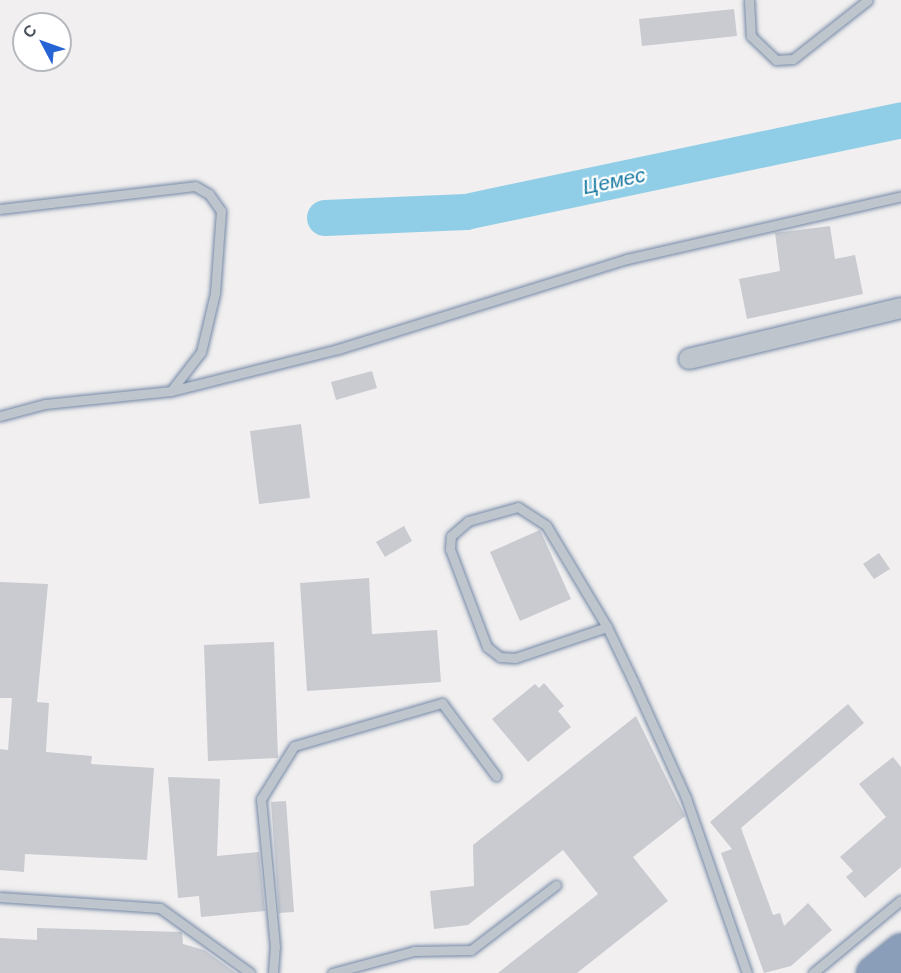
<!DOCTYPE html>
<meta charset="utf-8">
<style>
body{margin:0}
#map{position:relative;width:901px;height:973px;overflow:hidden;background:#f1efef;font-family:"Work Sans",sans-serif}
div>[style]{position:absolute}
.river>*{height:36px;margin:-18px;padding:0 18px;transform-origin:18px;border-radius:18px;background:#90cde6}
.building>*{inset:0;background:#c9cbd1}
.roads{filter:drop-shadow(0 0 2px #7589a6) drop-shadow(0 0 2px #7589a6)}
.lane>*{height:9px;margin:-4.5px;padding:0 4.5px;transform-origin:4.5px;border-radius:4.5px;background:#bec5cd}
.street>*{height:20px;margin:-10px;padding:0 10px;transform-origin:10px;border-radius:10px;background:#bec5cd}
.highway>*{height:33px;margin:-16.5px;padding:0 16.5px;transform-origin:16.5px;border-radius:16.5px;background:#8a9eba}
span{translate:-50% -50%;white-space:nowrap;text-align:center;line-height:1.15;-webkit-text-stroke:4.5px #fff;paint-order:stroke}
.water-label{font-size:21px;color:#1678a0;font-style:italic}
.north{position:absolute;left:12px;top:12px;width:60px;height:60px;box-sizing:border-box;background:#fff;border:2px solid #b6b9bd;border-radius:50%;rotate:311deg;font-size:16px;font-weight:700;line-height:24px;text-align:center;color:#48515b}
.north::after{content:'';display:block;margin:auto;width:21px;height:27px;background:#2664d5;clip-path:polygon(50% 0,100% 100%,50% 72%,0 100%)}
</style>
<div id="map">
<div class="river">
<div style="left:325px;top:218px;width:141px;rotate:-2.4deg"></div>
<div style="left:466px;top:212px;width:445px;rotate:-11.9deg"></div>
</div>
<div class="building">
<div style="clip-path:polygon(734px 9px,737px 36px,642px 46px,639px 19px)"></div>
<div style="clip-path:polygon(830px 226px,835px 259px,855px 255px,863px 294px,747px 319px,739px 279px,780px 271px,775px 233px)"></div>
<div style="clip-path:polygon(372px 371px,377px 388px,336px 400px,331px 382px)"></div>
<div style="clip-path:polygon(301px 424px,310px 498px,259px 504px,250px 431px)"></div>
<div style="clip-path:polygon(404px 526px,412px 541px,385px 557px,376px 542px)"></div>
<div style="clip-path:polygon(540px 530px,571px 599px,520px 621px,490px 552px)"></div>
<div style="clip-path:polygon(879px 553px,890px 569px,874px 579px,863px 564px)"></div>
<div style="clip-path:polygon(369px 578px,372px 634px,437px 630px,441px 682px,307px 691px,300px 583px)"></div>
<div style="clip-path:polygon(0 582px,48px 584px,37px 702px,49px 703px,46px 752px,92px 756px,91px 764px,154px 768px,147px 860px,25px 854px,24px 872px,0 870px,0 749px,8px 750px,12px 698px,0 698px)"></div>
<div style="clip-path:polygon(274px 642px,278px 758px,208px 761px,204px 645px)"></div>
<div style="clip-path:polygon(544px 683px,564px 706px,558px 711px,571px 727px,528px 762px,492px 719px,535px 684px,539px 688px)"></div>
<div style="clip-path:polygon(848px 704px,864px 723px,741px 828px,773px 915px,780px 913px,784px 926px,808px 903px,832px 930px,791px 966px,764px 973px,721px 853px,732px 849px,710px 822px)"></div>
<div style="clip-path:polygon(636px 716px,685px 816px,633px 857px,668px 901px,577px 973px,498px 973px,598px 894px,563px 850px,468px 925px,434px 929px,430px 891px,474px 886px,473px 845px)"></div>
<div style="clip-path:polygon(893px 757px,901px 767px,901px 867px,865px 898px,846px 877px,853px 871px,840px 857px,886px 817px,859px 784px)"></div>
<div style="clip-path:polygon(168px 777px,220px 779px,217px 856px,259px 852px,265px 911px,201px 917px,199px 896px,178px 898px)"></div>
<div style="clip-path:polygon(286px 801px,294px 912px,279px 913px,271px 802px)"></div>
<div style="clip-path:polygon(37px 928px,182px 932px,183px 944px,204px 950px,236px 973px,0 973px,0 938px,37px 940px)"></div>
</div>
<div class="roads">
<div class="lane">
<div style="left:749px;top:0;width:36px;rotate:87deg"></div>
<div style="left:751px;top:36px;width:35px;rotate:44deg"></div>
<div style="left:776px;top:60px;width:17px;rotate:-3deg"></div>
<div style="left:793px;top:59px;width:95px;rotate:-38.2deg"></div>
<div style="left:0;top:209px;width:196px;rotate:-6.7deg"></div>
<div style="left:195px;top:186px;width:16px;rotate:30deg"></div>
<div style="left:209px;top:194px;width:21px;rotate:55deg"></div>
<div style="left:221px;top:211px;width:82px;rotate:94.2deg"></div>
<div style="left:215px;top:293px;width:61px;rotate:103.3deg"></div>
<div style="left:201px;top:352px;width:49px;rotate:127.6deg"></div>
<div style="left:0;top:416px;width:47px;rotate:-14.9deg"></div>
<div style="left:45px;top:404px;width:127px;rotate:-5.9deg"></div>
<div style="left:171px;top:391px;width:172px;rotate:-14.1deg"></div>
<div style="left:338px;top:349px;width:303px;rotate:-17.3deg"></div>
<div style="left:627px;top:259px;width:281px;rotate:-12.9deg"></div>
<div style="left:607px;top:627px;width:97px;rotate:161.4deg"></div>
<div style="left:515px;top:658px;width:15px;rotate:-176deg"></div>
<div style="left:500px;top:657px;width:16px;rotate:-142deg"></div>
<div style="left:487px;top:647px;width:105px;rotate:-110.7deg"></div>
<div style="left:450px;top:549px;width:13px;rotate:-86deg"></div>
<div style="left:451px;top:536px;width:23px;rotate:-41deg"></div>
<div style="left:468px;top:521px;width:52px;rotate:-15.6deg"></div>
<div style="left:518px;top:507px;width:33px;rotate:33deg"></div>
<div style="left:546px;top:525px;width:119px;rotate:59.1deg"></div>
<div style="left:607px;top:627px;width:60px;rotate:64.3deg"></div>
<div style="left:633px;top:681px;width:128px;rotate:65.6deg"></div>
<div style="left:686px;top:798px;width:185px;rotate:70.8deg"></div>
<div style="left:0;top:897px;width:160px;rotate:3.9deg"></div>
<div style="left:160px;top:908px;width:111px;rotate:35.8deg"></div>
<div style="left:273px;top:973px;width:26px;rotate:-86deg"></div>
<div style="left:275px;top:947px;width:149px;rotate:-95.4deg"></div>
<div style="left:261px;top:799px;width:62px;rotate:-58.1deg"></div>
<div style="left:294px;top:746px;width:154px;rotate:-16.2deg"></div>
<div style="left:442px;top:703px;width:91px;rotate:53.5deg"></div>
<div style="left:332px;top:973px;width:85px;rotate:-15deg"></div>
<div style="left:414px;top:951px;width:57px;rotate:-1deg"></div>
<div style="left:471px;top:950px;width:107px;rotate:-37.4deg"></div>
<div style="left:813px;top:973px;width:114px;rotate:-39.7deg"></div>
</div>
<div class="street">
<div style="left:689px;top:359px;width:218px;rotate:-13.5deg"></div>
</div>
<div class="highway">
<div style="left:873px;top:973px;width:36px;rotate:-39deg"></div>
</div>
</div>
<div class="water-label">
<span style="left:614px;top:181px;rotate:-12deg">Цемес</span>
</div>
<div class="north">С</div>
</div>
